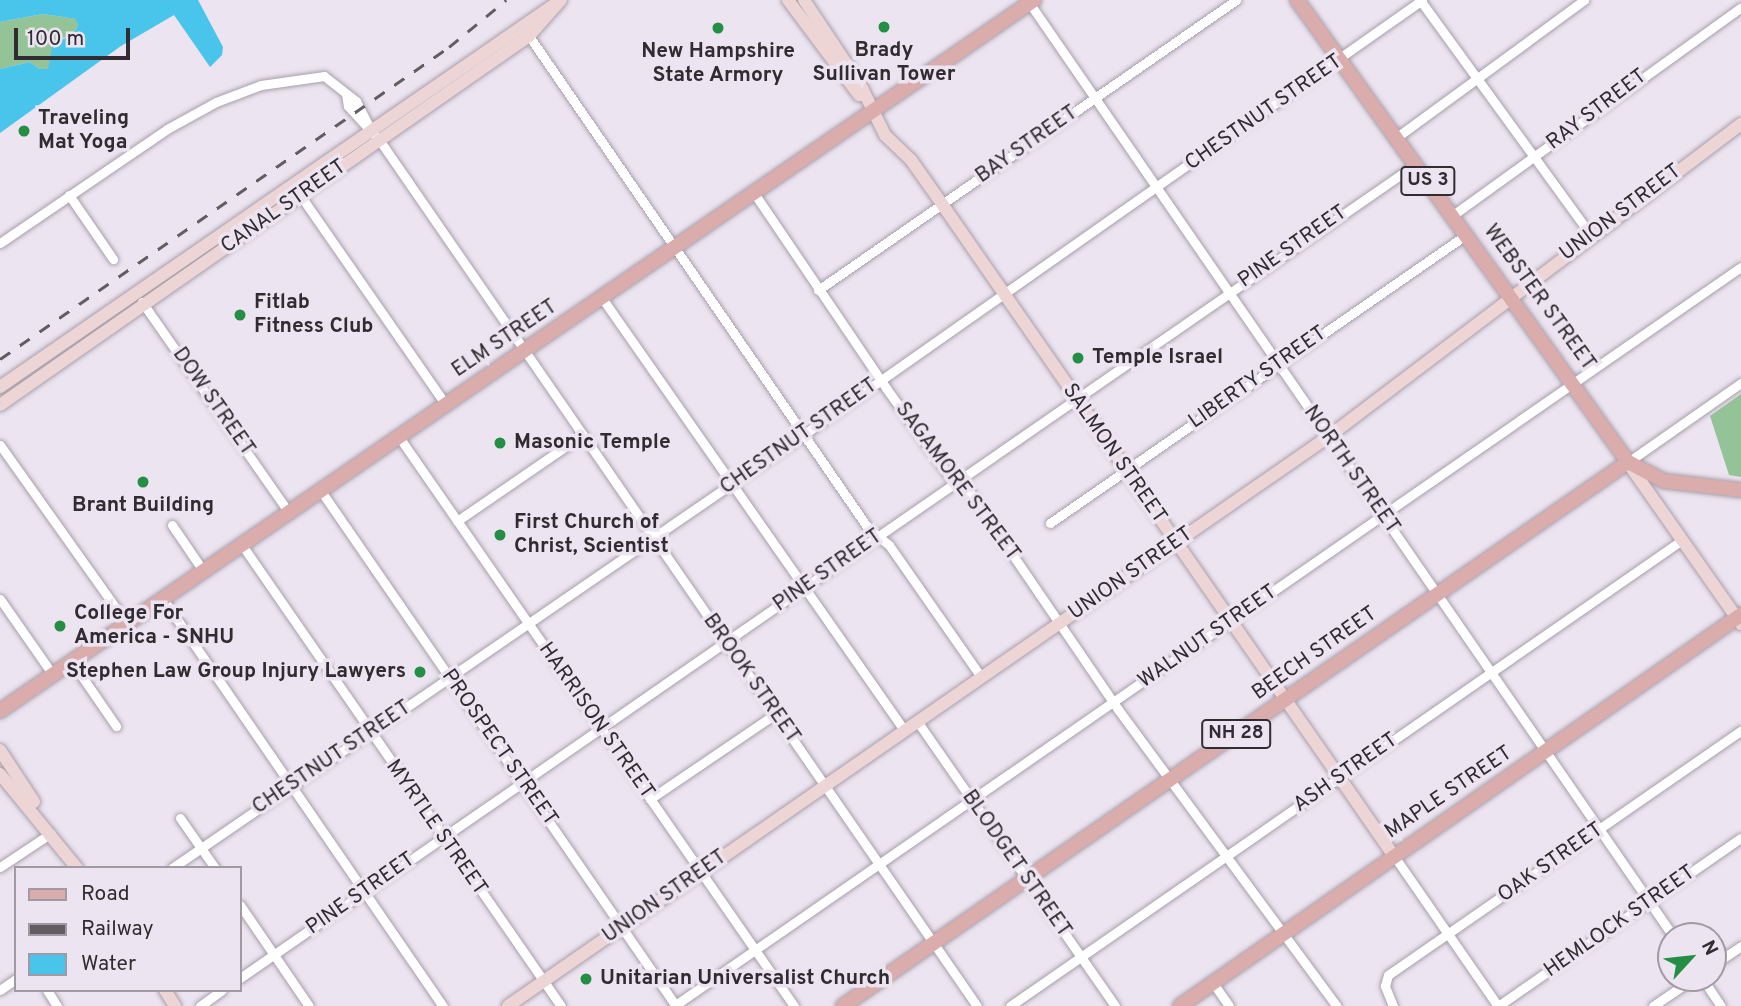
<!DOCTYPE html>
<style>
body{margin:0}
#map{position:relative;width:1741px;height:1006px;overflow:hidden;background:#ece4f0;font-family:Overpass,sans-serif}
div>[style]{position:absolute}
.green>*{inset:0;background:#94c398}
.water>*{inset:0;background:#49c5ec}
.roads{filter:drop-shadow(0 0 2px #a79faa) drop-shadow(0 0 2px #a79faa)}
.street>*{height:9px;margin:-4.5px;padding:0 4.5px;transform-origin:4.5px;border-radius:4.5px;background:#fff}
.secondary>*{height:12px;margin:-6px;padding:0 6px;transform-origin:6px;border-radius:6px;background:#edd5d5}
.primary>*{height:14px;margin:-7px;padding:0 7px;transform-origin:7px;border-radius:7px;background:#dbacac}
.rail>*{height:2.5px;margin-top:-1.25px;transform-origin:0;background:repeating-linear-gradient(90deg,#625c63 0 12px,transparent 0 24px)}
.dots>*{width:19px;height:19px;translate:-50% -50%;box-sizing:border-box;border:4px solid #ece4f0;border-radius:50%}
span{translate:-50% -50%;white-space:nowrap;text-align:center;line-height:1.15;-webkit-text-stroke:7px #ece4f0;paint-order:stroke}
.shield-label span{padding:2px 5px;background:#ece4f0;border:2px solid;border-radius:5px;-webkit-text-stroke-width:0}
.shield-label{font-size:19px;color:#302c31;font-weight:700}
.poi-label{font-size:21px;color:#302c31;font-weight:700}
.left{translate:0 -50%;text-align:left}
.right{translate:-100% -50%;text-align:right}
.street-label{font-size:21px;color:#302c31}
.legend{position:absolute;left:14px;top:866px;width:228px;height:126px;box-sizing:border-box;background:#ece4f0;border:2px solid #a19aa4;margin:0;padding:9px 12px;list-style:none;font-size:21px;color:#302c31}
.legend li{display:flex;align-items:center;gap:14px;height:35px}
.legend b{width:35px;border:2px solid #a19aa4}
.north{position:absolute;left:1657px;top:922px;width:70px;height:70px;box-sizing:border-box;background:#ece4f0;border:2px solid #a19aa4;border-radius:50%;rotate:63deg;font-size:19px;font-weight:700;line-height:28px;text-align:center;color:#302c31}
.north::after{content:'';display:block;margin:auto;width:24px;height:32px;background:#248e44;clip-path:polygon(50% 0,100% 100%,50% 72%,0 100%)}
.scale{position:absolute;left:14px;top:28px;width:116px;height:32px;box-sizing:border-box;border:4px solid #302c31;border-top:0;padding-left:9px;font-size:21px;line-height:24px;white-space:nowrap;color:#302c31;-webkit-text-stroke:5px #ece4f0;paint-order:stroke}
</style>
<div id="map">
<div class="green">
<div style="clip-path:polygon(43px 14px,77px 19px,78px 25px,73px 35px,63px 38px,49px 69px,39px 69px,30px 62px,0 69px,0 22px)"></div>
<div style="clip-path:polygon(1741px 394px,1741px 477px,1729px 475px,1710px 416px)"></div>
</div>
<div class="water">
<div style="clip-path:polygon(0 0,198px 0,223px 47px,222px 55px,210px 67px,174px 15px,121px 46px,0 133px,0 69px,30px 62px,39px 69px,48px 69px,53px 43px,73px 35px,78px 25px,76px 19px,43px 14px,0 22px)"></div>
</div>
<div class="roads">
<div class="street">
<div style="left:1420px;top:0;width:291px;rotate:54deg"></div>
<div style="left:1028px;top:1px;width:1136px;rotate:55.4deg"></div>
<div style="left:529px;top:36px;width:597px;rotate:55.43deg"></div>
<div style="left:868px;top:528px;width:27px;rotate:39deg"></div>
<div style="left:889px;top:545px;width:161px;rotate:55.1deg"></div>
<div style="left:346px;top:94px;width:12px;rotate:81deg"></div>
<div style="left:348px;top:106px;width:47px;rotate:47.6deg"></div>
<div style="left:380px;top:141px;width:1051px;rotate:55.39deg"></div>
<div style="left:1397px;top:137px;width:232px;rotate:-36.2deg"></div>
<div style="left:754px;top:193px;width:235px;rotate:55.9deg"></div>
<div style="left:886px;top:388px;width:110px;rotate:54.3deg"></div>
<div style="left:950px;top:477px;width:17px;rotate:28deg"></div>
<div style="left:965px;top:485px;width:270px;rotate:55.7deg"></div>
<div style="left:1117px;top:708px;width:370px;rotate:53.6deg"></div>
<div style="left:69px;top:195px;width:78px;rotate:55.5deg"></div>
<div style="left:300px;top:195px;width:256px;rotate:55.2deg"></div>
<div style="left:1453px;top:215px;width:355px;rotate:-35.8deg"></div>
<div style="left:0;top:243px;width:202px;rotate:-34.3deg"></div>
<div style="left:167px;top:129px;width:56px;rotate:-28.9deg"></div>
<div style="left:216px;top:102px;width:48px;rotate:-20.7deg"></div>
<div style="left:261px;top:85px;width:64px;rotate:-8.1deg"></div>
<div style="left:324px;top:76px;width:41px;rotate:38deg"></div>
<div style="left:356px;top:101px;width:33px;rotate:63deg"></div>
<div style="left:818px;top:290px;width:509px;rotate:-34.75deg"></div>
<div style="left:602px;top:298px;width:527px;rotate:55.04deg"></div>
<div style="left:142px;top:302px;width:257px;rotate:55.1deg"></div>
<div style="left:399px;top:437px;width:693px;rotate:55.23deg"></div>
<div style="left:0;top:445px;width:219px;rotate:54.6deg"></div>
<div style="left:1628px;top:462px;width:138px;rotate:-35deg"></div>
<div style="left:321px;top:491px;width:625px;rotate:55.42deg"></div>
<div style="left:457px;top:521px;width:152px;rotate:-34.5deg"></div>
<div style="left:1050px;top:523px;width:507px;rotate:-34.72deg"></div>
<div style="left:172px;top:525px;width:57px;rotate:55.8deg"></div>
<div style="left:242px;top:545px;width:561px;rotate:55.32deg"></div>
<div style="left:0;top:599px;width:93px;rotate:55.1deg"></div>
<div style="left:163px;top:599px;width:494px;rotate:55.5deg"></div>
<div style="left:72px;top:662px;width:78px;rotate:55.5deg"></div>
<div style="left:917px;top:721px;width:347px;rotate:55.2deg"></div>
<div style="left:650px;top:799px;width:151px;rotate:-34.2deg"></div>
<div style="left:180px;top:818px;width:61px;rotate:55deg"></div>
<div style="left:1394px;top:856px;width:183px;rotate:55.3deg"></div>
<div style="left:0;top:867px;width:61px;rotate:-33.7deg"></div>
<div style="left:172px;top:868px;width:774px;rotate:-34.47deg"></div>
<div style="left:810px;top:430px;width:748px;rotate:-35.09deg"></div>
<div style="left:240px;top:905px;width:122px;rotate:55.7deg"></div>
<div style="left:1713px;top:965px;width:34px;rotate:-34deg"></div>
<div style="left:240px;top:978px;width:1430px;rotate:-34.69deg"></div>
<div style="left:1702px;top:978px;width:34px;rotate:56deg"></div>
<div style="left:1213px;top:983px;width:28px;rotate:55deg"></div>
<div style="left:0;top:990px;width:19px;rotate:-35deg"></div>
<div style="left:47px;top:990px;width:19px;rotate:58deg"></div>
<div style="left:200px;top:1006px;width:27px;rotate:-36deg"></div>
<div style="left:674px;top:1006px;width:1298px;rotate:-34.71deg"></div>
<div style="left:1010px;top:1006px;width:818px;rotate:-34.74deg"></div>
<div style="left:1393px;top:1006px;width:22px;rotate:-112deg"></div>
<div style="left:1385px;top:986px;width:11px;rotate:-75deg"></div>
<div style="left:1388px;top:975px;width:429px;rotate:-34.7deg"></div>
<div style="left:1498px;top:1006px;width:295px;rotate:-34.7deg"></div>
<div style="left:1653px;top:1006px;width:50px;rotate:-34.3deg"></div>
</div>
<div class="secondary">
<div style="left:788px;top:0;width:119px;rotate:53.2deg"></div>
<div style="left:804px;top:0;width:101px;rotate:56.3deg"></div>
<div style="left:860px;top:84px;width:57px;rotate:63.9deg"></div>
<div style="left:885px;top:135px;width:36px;rotate:44deg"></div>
<div style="left:911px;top:160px;width:54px;rotate:54.8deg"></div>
<div style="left:942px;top:204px;width:793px;rotate:55.27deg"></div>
<div style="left:0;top:387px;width:674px;rotate:-34.61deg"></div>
<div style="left:0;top:405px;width:645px;rotate:-34.9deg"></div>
<div style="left:529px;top:36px;width:48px;rotate:-48.4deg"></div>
<div style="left:1628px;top:463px;width:197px;rotate:54.9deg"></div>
<div style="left:0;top:750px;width:62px;rotate:56.8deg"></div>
<div style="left:0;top:774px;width:122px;rotate:50.7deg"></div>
<div style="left:165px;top:990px;width:19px;rotate:58deg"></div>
<div style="left:508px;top:1006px;width:998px;rotate:-34.76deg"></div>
<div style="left:1328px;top:437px;width:518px;rotate:-37.16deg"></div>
</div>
<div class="primary">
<div style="left:1297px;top:0;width:568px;rotate:54.38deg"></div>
<div style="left:1628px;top:462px;width:41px;rotate:27.8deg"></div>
<div style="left:1664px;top:481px;width:78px;rotate:6.7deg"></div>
<div style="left:0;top:711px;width:1255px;rotate:-34.51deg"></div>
<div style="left:843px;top:1006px;width:955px;rotate:-34.72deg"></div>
<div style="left:1180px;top:1006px;width:684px;rotate:-34.88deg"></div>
</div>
</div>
<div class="rail">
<div style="left:0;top:359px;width:547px;rotate:-34.79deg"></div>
<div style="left:449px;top:47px;width:74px;rotate:-39.5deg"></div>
</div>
<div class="dots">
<div style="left:884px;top:27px;background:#248e44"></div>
<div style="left:718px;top:28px;background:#248e44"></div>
<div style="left:24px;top:131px;background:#248e44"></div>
<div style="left:240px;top:315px;background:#248e44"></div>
<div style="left:1078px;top:358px;background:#248e44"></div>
<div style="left:500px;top:443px;background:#248e44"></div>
<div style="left:143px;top:482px;background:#248e44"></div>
<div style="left:500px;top:535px;background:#248e44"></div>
<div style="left:60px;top:626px;background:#248e44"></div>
<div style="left:420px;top:672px;background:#248e44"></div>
<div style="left:586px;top:979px;background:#248e44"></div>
</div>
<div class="shield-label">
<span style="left:1428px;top:181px">US 3</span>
<span style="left:1236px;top:734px">NH 28</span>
</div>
<div class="poi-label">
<span style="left:884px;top:63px">Brady<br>Sullivan Tower</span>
<span style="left:718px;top:64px">New Hampshire<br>State Armory</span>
<span class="left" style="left:38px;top:131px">Traveling<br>Mat Yoga</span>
<span class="left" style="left:254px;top:315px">Fitlab<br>Fitness Club</span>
<span class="left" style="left:1092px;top:358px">Temple Israel</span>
<span class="left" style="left:514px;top:443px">Masonic Temple</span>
<span style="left:143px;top:506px">Brant Building</span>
<span class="left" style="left:514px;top:535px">First Church of<br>Christ, Scientist</span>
<span class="left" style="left:74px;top:626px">College For<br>America - SNHU</span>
<span class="right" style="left:406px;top:672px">Stephen Law Group Injury Lawyers</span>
<span class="left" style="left:600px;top:979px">Unitarian Universalist Church</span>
</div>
<div class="street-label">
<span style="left:1597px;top:110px;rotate:-37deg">RAY STREET</span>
<span style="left:1264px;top:113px;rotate:-35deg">CHESTNUT STREET</span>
<span style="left:1027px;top:145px;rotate:-35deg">BAY STREET</span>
<span style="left:284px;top:207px;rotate:-35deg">CANAL STREET</span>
<span style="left:1621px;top:213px;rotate:-37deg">UNION STREET</span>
<span style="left:1293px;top:247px;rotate:-35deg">PINE STREET</span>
<span style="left:1539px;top:298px;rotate:54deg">WEBSTER STREET</span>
<span style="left:505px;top:339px;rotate:-34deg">ELM STREET</span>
<span style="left:1258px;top:378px;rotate:-35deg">LIBERTY STREET</span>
<span style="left:213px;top:402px;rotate:55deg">DOW STREET</span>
<span style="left:799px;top:437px;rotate:-35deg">CHESTNUT STREET</span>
<span style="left:1114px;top:454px;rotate:55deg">SALMON STREET</span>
<span style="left:1351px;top:470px;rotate:55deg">NORTH STREET</span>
<span style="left:957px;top:482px;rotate:53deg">SAGAMORE STREET</span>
<span style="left:828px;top:571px;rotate:-35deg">PINE STREET</span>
<span style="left:1131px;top:574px;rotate:-35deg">UNION STREET</span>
<span style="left:1208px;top:637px;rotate:-35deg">WALNUT STREET</span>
<span style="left:1315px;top:654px;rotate:-35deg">BEECH STREET</span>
<span style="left:751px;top:679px;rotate:55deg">BROOK STREET</span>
<span style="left:596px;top:721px;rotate:55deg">HARRISON STREET</span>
<span style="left:499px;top:748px;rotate:55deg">PROSPECT STREET</span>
<span style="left:332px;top:758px;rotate:-34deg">CHESTNUT STREET</span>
<span style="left:1346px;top:773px;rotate:-35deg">ASH STREET</span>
<span style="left:1449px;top:793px;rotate:-34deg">MAPLE STREET</span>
<span style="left:436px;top:828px;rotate:55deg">MYRTLE STREET</span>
<span style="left:1551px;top:863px;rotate:-35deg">OAK STREET</span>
<span style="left:1016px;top:864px;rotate:55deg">BLODGET STREET</span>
<span style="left:361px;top:894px;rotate:-35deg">PINE STREET</span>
<span style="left:665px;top:897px;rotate:-35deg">UNION STREET</span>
<span style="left:1620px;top:922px;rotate:-35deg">HEMLOCK STREET</span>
</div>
<ul class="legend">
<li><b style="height:9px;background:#dbacac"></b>Road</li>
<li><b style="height:9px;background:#625c63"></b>Railway</li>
<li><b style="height:19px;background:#49c5ec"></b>Water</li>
</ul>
<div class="north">N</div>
<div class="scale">100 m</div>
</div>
